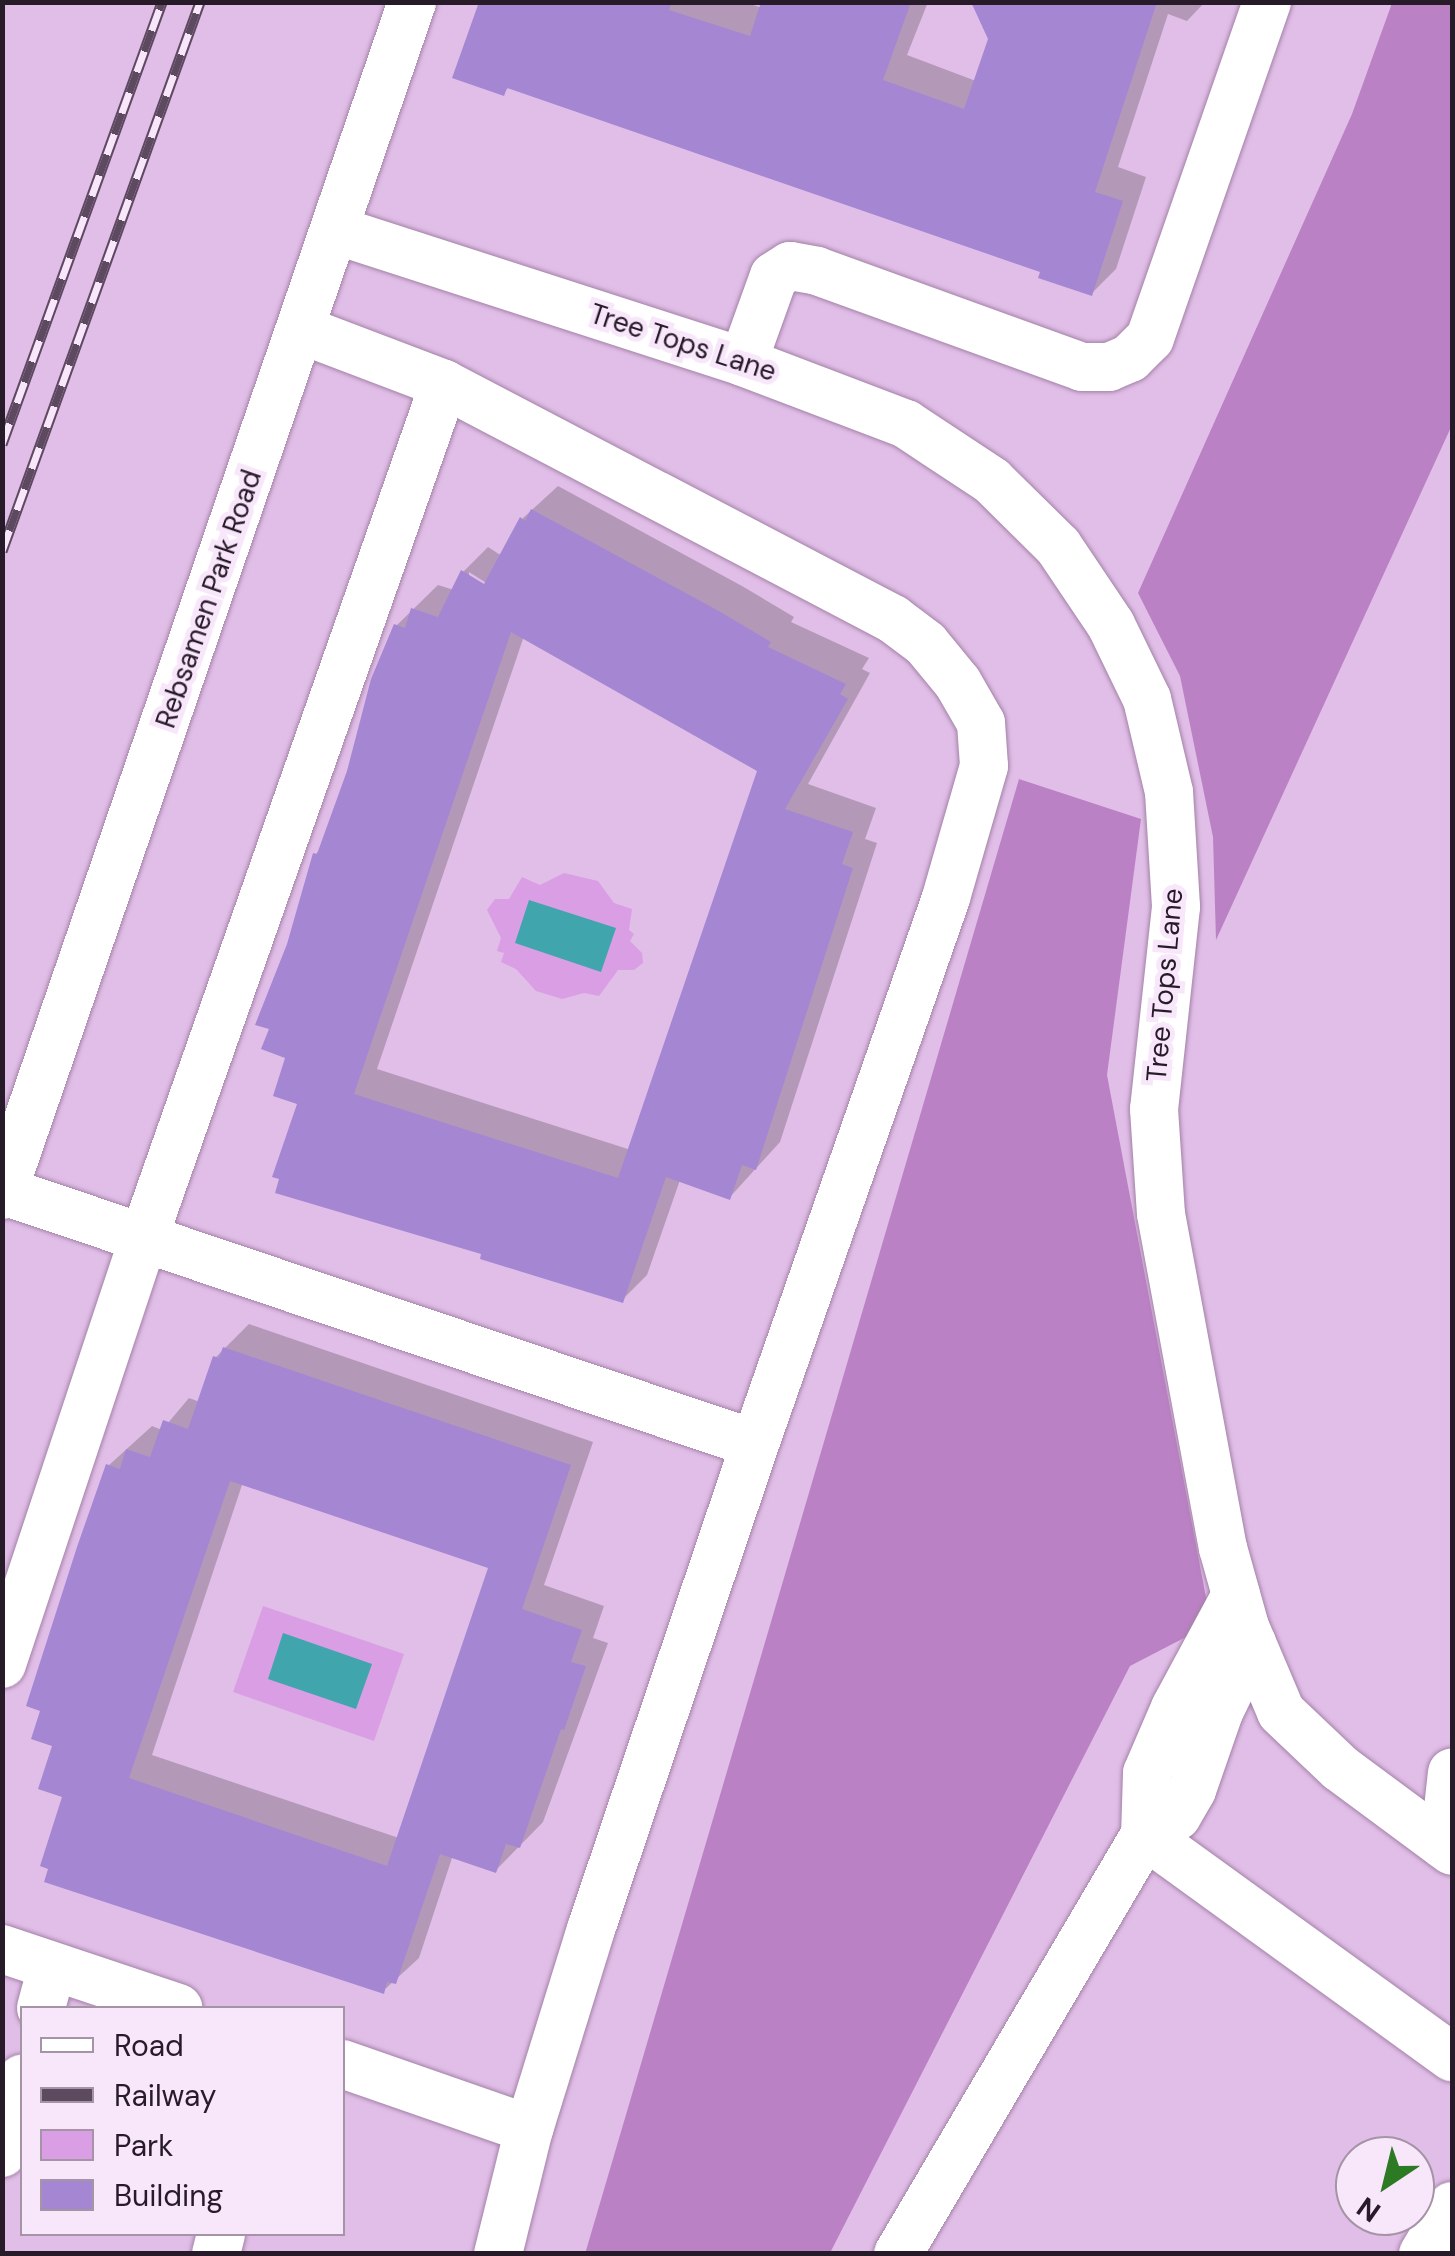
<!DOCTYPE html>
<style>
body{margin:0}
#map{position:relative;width:1455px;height:2256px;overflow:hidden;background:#e1bee7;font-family:"DM Sans",sans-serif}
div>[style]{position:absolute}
.green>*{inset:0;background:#da9ee4}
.forest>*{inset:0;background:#bb81c5}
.water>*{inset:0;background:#40a5ac}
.shadow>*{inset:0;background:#0003}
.building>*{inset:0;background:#a586d3}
.roads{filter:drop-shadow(0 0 2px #a382a8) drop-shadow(0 0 2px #a382a8)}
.minor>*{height:48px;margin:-24px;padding:0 24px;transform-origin:24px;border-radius:24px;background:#fff}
.rail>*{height:11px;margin-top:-5.5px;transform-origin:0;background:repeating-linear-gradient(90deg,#f8e6fa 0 22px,#5d4960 0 44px);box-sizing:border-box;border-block:2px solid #5d4960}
span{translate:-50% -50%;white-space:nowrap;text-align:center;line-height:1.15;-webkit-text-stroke:10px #f8e6fa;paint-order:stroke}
.street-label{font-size:28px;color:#271a29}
.frame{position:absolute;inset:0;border:5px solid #271a29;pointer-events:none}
.legend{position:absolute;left:20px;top:2006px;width:325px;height:230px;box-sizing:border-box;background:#f8e6fa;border:2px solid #a494a6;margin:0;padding:12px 18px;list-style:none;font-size:30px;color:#271a29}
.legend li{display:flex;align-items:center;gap:20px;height:50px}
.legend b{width:50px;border:2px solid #a494a6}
.north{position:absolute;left:1335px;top:2136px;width:100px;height:100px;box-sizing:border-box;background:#f8e6fa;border:2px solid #a494a6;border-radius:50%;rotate:215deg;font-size:28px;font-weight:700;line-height:40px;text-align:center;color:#271a29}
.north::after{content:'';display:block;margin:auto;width:35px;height:45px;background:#2c7a23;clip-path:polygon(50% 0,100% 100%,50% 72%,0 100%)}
</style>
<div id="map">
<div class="green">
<div style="clip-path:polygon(564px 873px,598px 881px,614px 903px,632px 909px,629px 930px,634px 934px,630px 941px,642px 953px,643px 963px,634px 970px,618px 970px,599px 996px,584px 993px,562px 999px,536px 991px,516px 969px,501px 962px,504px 953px,497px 951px,501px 938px,487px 910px,495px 899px,509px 899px,522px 877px,540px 885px)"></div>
<div style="clip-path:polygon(263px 1606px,404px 1654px,374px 1741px,233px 1692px)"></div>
</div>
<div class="forest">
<div style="clip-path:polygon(1392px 3px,1452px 3px,1452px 425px,1216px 940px,1213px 837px,1180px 676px,1138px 593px,1352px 114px)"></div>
<div style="clip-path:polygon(1019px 779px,1141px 819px,1107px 1075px,1211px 1624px,1130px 1666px,830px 2253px,585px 2254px)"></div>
</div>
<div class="water">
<div style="clip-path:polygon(529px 900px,616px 928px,601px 972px,515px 943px)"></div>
<div style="clip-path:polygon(283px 1633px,372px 1664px,356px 1709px,268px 1679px)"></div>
</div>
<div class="shadow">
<div style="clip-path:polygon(481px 2px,745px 2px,762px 8px,764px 2px,928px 2px,907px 55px,976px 81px,991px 39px,974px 2px,1205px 2px,1187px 21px,1168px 14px,1118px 167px,1146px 177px,1116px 269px,1091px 294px,1043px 271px,510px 86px,503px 93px)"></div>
<div style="clip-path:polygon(evenodd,558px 486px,742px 586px,794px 617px,791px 622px,869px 658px,862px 669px,870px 673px,808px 784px,876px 808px,865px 839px,877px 843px,780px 1142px,730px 1197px,680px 1180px,647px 1275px,622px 1300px,484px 1252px,300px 1102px,288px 1056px,272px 1027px,316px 854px,322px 847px,396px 626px,438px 585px,454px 590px,463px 572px,488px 547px,502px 556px,522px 519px,558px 486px,469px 572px,496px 589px,469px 578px,469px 572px,558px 486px,524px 636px,760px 770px,631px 1150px,377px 1069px,524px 636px)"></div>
<div style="clip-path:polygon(evenodd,249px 1324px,593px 1442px,544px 1585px,604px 1606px,593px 1638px,608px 1643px,543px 1822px,496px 1870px,453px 1855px,419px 1958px,383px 1991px,66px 1795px,43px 1710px,108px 1466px,152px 1426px,162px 1430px,189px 1398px,200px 1402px,215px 1358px,249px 1324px,243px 1482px,491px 1567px,399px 1838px,152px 1755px,243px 1482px)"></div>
</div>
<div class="building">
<div style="clip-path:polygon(479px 2px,672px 2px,669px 10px,750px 36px,761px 2px,911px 2px,883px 80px,964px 109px,988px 39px,971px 2px,1157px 2px,1095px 192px,1123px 201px,1092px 296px,1038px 278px,1040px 272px,507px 88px,504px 96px,452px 78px)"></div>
<div style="clip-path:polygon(evenodd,531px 509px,717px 610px,771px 642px,768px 647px,846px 684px,840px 694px,848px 699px,785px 809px,853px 832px,842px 864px,853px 868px,756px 1170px,742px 1165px,730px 1200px,666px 1177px,623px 1303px,480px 1259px,481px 1254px,275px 1193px,279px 1179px,272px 1177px,297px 1104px,273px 1096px,285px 1058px,261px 1049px,269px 1029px,255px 1025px,287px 944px,313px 853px,317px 854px,347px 771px,371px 679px,394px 624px,405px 628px,411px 608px,438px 617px,461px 570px,484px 584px,520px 517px,525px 521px,531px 509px,511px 632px,757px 771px,618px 1178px,354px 1094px,511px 632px)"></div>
<div style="clip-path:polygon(evenodd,223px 1347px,571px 1465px,522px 1609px,582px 1630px,571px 1662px,586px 1666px,564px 1730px,561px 1729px,520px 1848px,506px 1844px,496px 1873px,440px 1854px,396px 1984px,387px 1982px,384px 1994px,44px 1882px,48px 1869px,40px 1866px,62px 1797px,38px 1789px,52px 1746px,31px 1739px,40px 1711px,26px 1706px,77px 1547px,106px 1464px,120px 1469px,126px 1449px,150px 1457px,163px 1420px,188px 1429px,213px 1356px,219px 1358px,223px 1347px,230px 1481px,488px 1568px,387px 1866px,129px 1778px,230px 1481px)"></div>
</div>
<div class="roads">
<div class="minor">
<div style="left:335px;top:230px;width:429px;rotate:17.9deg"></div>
<div style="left:743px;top:362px;width:174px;rotate:20.8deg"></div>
<div style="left:906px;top:424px;width:103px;rotate:33.5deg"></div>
<div style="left:992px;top:481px;width:93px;rotate:44.6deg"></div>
<div style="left:1058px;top:546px;width:95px;rotate:56.1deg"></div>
<div style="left:1111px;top:625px;width:82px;rotate:64.1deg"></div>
<div style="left:1147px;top:699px;width:96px;rotate:76.7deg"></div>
<div style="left:1169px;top:792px;width:115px;rotate:86.5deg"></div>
<div style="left:1176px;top:907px;width:203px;rotate:96.2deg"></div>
<div style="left:1154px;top:1109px;width:105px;rotate:86.2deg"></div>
<div style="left:1161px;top:1214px;width:340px;rotate:79.5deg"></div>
<div style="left:1223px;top:1548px;width:82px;rotate:74.4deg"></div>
<div style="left:1245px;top:1627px;width:92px;rotate:67deg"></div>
<div style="left:1281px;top:1712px;width:81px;rotate:43.5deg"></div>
<div style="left:1340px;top:1768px;width:139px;rotate:36.5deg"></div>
<div style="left:302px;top:330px;width:152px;rotate:20.8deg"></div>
<div style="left:444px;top:384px;width:507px;rotate:27.63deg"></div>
<div style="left:893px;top:619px;width:41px;rotate:37.1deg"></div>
<div style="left:926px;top:644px;width:50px;rotate:50.6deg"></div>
<div style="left:958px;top:683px;width:46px;rotate:60.1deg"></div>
<div style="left:981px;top:723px;width:43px;rotate:86deg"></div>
<div style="left:984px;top:766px;width:137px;rotate:106.1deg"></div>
<div style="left:946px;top:898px;width:578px;rotate:109.28deg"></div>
<div style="left:755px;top:1444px;width:512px;rotate:108.68deg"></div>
<div style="left:591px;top:1929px;width:209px;rotate:107.2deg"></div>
<div style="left:529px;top:2129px;width:198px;rotate:-160.8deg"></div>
<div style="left:743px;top:362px;width:91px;rotate:-70.2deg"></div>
<div style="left:774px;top:276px;width:19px;rotate:-32deg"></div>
<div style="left:790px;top:266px;width:27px;rotate:10deg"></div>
<div style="left:817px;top:271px;width:282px;rotate:19.9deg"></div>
<div style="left:1082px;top:367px;width:27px"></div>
<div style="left:1109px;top:367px;width:23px;rotate:-23deg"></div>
<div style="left:1130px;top:358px;width:28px;rotate:-45deg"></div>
<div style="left:1150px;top:338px;width:356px;rotate:-70.8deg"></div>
<div style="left:4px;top:1191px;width:792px;rotate:18.62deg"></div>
<div style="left:2px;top:1195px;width:1261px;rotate:-71.03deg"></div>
<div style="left:1236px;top:1595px;width:128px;rotate:118.4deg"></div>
<div style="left:1175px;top:1708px;width:71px;rotate:113.3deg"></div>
<div style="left:1147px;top:1773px;width:62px;rotate:91.8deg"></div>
<div style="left:1145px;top:1835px;width:37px;rotate:-31deg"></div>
<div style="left:1177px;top:1816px;width:30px;rotate:-60deg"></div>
<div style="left:1192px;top:1790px;width:83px;rotate:-70.9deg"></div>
<div style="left:1219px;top:1712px;width:76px;rotate:-64.1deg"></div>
<div style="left:2px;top:1664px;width:450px;rotate:-71.6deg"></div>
<div style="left:144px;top:1237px;width:904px;rotate:-70.62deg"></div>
<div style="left:1444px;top:1845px;width:73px;rotate:-83.7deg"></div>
<div style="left:2px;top:1949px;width:186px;rotate:18.5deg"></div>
<div style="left:41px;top:2008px;width:42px;rotate:-75deg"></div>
<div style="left:2px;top:2153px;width:77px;rotate:-74.9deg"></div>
<div style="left:216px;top:2254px;width:21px;rotate:-76deg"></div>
<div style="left:498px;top:2254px;width:129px;rotate:-76.1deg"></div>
<div style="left:898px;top:2254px;width:486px;rotate:-59.5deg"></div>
<div style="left:1145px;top:1835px;width:379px;rotate:35.9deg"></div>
<div style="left:1423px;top:2254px;width:56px;rotate:-58.9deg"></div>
</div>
</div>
<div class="rail">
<div style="left:2px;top:444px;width:470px;rotate:-70.1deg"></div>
<div style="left:2px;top:551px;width:584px;rotate:-70.17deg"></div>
</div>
<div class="street-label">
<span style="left:683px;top:343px;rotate:18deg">Tree Tops Lane</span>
<span style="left:209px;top:599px;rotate:-71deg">Rebsamen Park Road</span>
<span style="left:1165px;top:985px;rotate:-85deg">Tree Tops Lane</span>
</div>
<div class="frame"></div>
<ul class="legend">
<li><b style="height:12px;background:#fff"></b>Road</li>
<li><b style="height:12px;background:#5d4960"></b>Railway</li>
<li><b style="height:28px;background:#da9ee4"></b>Park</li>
<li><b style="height:28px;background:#a586d3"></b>Building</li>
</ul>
<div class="north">N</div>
</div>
